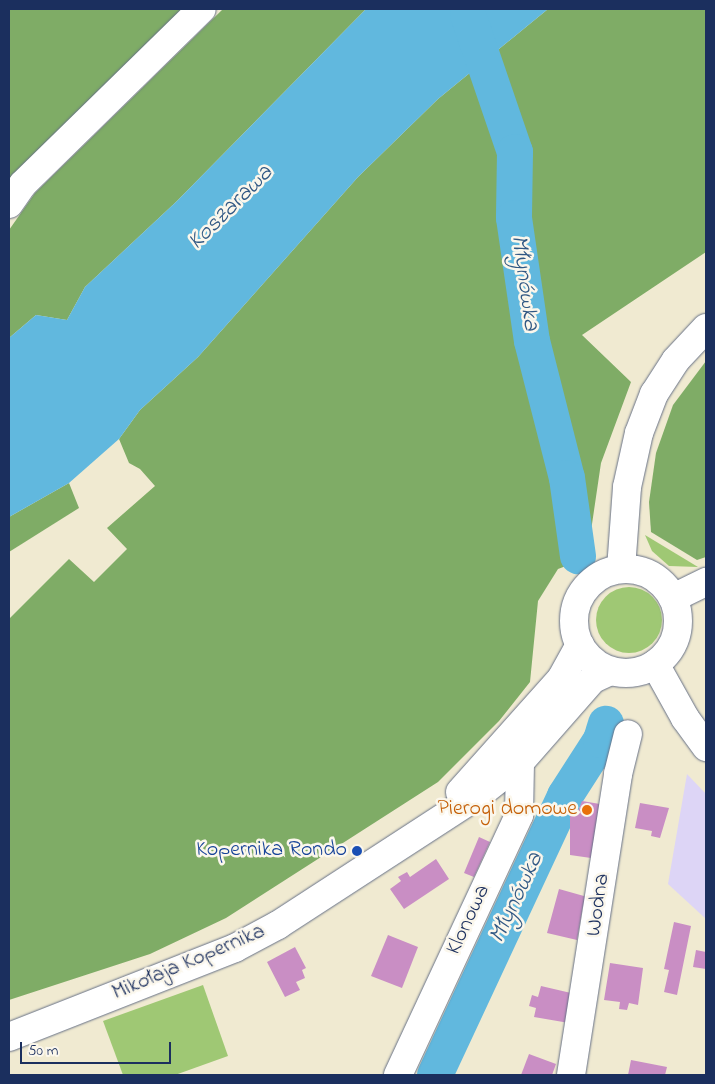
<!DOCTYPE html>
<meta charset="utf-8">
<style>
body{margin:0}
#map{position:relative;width:715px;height:1084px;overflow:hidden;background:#f0ead1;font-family:"Indie Flower",sans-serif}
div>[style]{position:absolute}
.built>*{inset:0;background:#ddd5f6}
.green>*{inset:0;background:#9fc874}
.round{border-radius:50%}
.forest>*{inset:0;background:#7fac66}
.water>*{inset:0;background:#61b8de}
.river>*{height:36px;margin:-18px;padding:0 18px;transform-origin:18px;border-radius:18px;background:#61b8de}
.building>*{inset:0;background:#c98ec4}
.roads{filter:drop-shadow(0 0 1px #667086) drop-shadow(0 0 1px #667086)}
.minor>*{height:28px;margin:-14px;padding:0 14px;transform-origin:14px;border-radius:14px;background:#fff}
.major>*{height:28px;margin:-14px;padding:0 14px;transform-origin:14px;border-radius:14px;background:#fff}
.major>.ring{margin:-14px;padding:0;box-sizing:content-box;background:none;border:28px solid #fff;border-radius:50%}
.dots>*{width:14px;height:14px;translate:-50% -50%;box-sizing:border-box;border:2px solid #fbf7ec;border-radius:50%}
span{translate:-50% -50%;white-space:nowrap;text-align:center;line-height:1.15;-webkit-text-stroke:5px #fbf7ec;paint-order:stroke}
.food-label{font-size:22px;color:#c56008}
.right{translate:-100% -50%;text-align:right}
.transit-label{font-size:22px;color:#164399}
.street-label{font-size:22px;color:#1b2f5e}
.water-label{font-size:24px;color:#305884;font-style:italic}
.frame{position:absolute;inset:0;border:10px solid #1b2f5e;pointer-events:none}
.scale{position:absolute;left:20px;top:1042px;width:151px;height:22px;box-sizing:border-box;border:2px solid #1b2f5e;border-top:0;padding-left:6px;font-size:15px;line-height:18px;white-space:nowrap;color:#1b2f5e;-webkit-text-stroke:4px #fbf7ec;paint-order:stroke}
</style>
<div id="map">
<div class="built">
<div style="clip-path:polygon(687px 774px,706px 794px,706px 919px,668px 884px)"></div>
</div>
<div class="green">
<div style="clip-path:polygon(645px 535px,698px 567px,669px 566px,652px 551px)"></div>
<div class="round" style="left:596px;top:587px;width:66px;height:66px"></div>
<div style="clip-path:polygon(203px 985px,228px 1056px,175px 1075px,123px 1075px,103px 1021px)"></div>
</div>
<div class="forest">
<div style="clip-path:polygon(9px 9px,184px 9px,9px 179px)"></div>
<div style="clip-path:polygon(223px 9px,366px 9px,177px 201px,85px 287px,67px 320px,36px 315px,9px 338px,9px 230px,35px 193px)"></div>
<div style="clip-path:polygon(548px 9px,706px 9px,706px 252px,582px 335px,631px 382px,601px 463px,587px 558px,558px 569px,538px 601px,530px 682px,499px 721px,438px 782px,226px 918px,150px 954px,9px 1000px,9px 619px,69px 559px,94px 582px,127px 549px,107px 528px,155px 486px,140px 469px,129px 463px,119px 439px,140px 410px,198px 357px,358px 177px,438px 99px)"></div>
<div style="clip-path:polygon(706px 361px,706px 557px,697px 560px,651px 532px,649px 502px,656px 453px,673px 405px)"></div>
<div style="clip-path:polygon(69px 483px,79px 508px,9px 552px,9px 517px)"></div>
</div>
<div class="water">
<div style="clip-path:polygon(366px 9px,548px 9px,438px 99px,358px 177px,198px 357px,140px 410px,119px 439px,69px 483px,9px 517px,9px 338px,36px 315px,67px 320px,85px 287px,177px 201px)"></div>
</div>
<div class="river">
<div style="left:468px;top:15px;width:145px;rotate:71.1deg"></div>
<div style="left:515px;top:152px;width:66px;rotate:90.9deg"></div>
<div style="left:514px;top:218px;width:124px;rotate:81.7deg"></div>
<div style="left:532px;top:341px;width:141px;rotate:75.7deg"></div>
<div style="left:567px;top:478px;width:79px;rotate:82deg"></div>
<div style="left:435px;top:1075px;width:308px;rotate:-65deg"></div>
<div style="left:565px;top:796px;width:67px;rotate:-57.3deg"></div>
<div style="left:601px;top:740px;width:17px;rotate:-73deg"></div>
</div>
<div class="building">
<div style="clip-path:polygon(582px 801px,600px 804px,591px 858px,570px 855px,570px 812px,577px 814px)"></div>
<div style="clip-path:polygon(640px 803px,669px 808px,660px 838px,651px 836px,652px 831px,635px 828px)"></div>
<div style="clip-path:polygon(479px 837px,490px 842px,474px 877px,464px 873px)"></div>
<div style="clip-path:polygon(436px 859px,449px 879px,404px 909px,390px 889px,401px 881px,398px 877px,407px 872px,410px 877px)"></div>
<div style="clip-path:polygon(559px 889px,591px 898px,589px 907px,583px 906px,577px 940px,547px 933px)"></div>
<div style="clip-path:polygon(674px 922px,691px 926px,677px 995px,664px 992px,669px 970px,664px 969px)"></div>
<div style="clip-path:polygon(388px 935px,418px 947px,402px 988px,371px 976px)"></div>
<div style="clip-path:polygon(295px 947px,306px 968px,302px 970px,305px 978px,296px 982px,300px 990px,285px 997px,267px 962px)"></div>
<div style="clip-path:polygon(696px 950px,706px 952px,706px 969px,693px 967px)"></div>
<div style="clip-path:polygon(610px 963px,643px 968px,638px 1005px,629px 1003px,627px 1010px,619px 1009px,620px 1002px,604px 1000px)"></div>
<div style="clip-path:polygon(541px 986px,571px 993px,569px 1023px,534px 1017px,536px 1008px,529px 1006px,532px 995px,538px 997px)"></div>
<div style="clip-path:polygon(529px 1054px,556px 1064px,552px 1075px,521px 1075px)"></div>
<div style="clip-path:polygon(631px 1060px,667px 1067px,665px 1075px,628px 1075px)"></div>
</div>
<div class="roads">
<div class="minor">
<div style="left:9px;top:204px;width:24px;rotate:-55deg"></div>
<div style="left:23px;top:184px;width:250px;rotate:-44.4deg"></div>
<div style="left:673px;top:598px;width:37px;rotate:-26deg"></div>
<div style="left:655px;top:664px;width:62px;rotate:60.9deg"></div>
<div style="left:685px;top:718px;width:36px;rotate:54deg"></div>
<div style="left:398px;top:1075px;width:287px;rotate:-65deg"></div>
<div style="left:519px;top:815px;width:53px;rotate:-88.9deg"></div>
<div style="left:571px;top:1075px;width:305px;rotate:-81.1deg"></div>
<div style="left:618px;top:774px;width:41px;rotate:-76deg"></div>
</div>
<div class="major">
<div style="left:621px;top:569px;width:82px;rotate:-85.8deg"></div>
<div style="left:627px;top:487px;width:55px;rotate:-77.5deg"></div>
<div style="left:639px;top:433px;width:42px;rotate:-69deg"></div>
<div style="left:654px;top:394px;width:40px;rotate:-57.1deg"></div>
<div style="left:676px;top:360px;width:44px;rotate:-46.8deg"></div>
<div class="ring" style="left:574px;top:569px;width:76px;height:76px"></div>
<div style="left:460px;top:792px;width:152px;rotate:-48.2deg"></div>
<div style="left:561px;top:679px;width:39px;rotate:-61deg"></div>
<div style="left:9px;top:1037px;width:243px;rotate:-21.5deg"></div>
<div style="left:235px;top:948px;width:49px;rotate:-28.1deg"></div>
<div style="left:278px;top:925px;width:237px;rotate:-33deg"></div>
<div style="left:477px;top:796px;width:55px;rotate:-38.3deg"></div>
<div style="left:520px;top:762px;width:111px;rotate:-48.7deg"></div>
<div style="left:593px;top:679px;width:19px;rotate:-25deg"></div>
</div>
</div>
<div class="dots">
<div style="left:587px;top:810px;background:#e8710a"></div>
<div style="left:357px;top:851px;background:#1a4fb4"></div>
</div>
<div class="food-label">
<span class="right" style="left:577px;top:810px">Pierogi domowe</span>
</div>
<div class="transit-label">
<span class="right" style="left:347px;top:851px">Kopernika Rondo</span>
</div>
<div class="street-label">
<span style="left:599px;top:905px;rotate:-82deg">Wodna</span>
<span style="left:469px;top:920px;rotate:-65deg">Klonowa</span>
<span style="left:189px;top:963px;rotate:-23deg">Mikołaja Kopernika</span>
</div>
<div class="water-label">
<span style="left:231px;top:208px;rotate:-45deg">Koszarawa</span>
<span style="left:524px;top:283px;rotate:82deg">Młynówka</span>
<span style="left:517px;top:898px;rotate:-65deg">Młynówka</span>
</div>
<div class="frame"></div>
<div class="scale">50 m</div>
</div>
